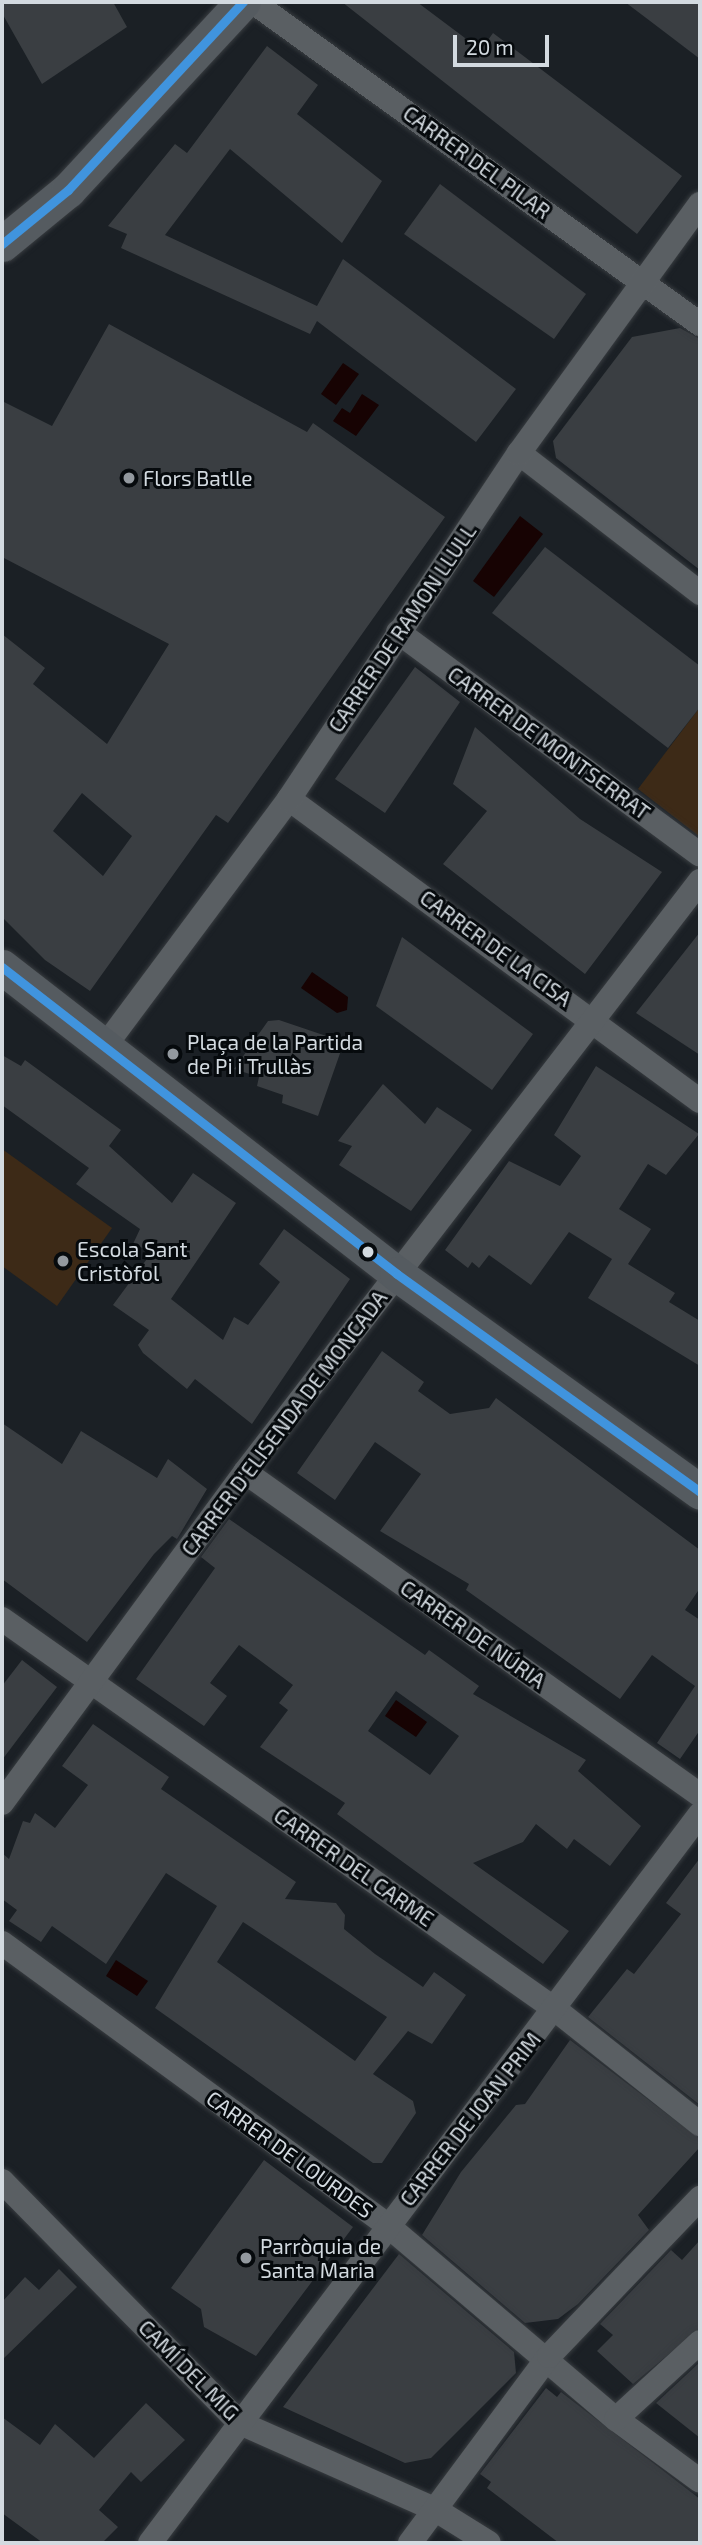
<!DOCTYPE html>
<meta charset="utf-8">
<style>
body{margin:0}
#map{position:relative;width:702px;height:2545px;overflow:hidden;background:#1b2025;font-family:"Exo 2",sans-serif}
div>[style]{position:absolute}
.green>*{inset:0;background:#3d2a17}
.water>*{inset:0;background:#170303}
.building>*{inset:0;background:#3a3e42}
.roads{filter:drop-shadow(0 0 2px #383c40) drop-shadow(0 0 2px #383c40)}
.street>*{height:24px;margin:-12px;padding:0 12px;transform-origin:12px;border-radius:12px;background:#5a5f63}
.secondary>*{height:35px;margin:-17.5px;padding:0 17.5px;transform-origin:17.5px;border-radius:17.5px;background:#555b60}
.bus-1>*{height:9px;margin:-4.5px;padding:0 4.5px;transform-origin:4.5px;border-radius:4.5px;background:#4094de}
.dots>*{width:19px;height:19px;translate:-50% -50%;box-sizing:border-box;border:4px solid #060a0d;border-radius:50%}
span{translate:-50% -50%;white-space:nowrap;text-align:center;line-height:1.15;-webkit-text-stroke:6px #060a0d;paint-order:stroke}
.street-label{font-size:21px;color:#d3dae0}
.poi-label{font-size:21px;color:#d3dae0}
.left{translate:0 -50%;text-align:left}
.frame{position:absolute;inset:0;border:4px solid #d3dae0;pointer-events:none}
.scale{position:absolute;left:453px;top:35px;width:96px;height:32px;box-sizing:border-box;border:4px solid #d3dae0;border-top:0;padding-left:9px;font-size:21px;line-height:24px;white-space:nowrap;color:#d3dae0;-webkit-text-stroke:5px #060a0d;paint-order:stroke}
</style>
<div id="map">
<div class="green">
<div style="clip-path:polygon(700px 707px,700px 837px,638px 789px)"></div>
<div style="clip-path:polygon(2px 1149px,112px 1228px,57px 1306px,2px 1266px)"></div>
</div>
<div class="water">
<div style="clip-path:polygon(343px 363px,359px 374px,336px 405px,321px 394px)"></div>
<div style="clip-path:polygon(362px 394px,379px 405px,356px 436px,333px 421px,342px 408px,350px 413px)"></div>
<div style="clip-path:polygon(520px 516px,543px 534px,494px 597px,473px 581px)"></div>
<div style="clip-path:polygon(312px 972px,348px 997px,347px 1010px,337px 1013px,301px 988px)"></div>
<div style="clip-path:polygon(396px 1700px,427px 1722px,416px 1737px,385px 1716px)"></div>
<div style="clip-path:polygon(116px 1960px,148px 1981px,137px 1996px,106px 1976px)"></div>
</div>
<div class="building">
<div style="clip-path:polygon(2px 2px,113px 2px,127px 27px,42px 84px,2px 13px)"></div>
<div style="clip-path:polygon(342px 2px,417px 2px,481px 50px,493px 33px,682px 176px,637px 234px)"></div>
<div style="clip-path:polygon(625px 2px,700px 2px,700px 59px,658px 27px)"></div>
<div style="clip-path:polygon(267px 46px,318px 85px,297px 114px,382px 181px,342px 243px,230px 149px,165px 235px,317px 306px,343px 259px,516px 389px,476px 442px,317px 321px,310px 334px,121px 248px,127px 234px,108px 226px,175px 144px,187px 153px)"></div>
<div style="clip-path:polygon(440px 184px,586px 294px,554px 339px,404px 234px)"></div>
<div style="clip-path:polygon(evenodd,109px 324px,307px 432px,313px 423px,445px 517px,228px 823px,216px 815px,90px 991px,45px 960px,2px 917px,2px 634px,45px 668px,33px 684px,107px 744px,169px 644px,2px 557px,2px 401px,52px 426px,109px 324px,82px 793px,132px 836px,103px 876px,53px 831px,82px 793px)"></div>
<div style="clip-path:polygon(680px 328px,700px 339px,700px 570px,556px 458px,553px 441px,632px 337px)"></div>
<div style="clip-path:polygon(545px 547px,700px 666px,700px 707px,668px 748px,492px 613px)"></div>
<div style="clip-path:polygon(415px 667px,460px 702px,385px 813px,335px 779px)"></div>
<div style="clip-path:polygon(475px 727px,580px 819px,662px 872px,585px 974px,443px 864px,487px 811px,453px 784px)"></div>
<div style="clip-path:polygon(700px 932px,700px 1055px,636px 1013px)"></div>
<div style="clip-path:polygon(402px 937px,533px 1034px,492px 1090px,376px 1006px)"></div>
<div style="clip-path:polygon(279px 1020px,344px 1042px,318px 1116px,282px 1103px,283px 1095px,257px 1086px,259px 1077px,234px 1069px,268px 1021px)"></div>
<div style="clip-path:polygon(2px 1055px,21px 1066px,25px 1060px,121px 1130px,109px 1146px,172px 1203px,193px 1173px,236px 1203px,171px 1299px,223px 1340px,234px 1317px,248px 1325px,280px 1282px,259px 1264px,284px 1229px,350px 1279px,252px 1424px,195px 1379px,187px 1389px,143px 1353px,138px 1345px,149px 1330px,113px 1305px,152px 1252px,133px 1244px,140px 1229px,76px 1184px,89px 1168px,2px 1105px)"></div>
<div style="clip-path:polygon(596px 1066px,699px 1134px,666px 1175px,648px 1164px,619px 1209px,651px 1229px,628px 1264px,675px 1293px,669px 1302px,700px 1321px,700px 1366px,588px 1298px,612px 1259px,569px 1232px,531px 1285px,489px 1255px,479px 1268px,472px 1262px,468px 1268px,445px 1250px,509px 1161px,560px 1186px,581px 1156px,554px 1135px)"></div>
<div style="clip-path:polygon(383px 1084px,425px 1124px,437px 1107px,472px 1130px,411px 1211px,339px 1165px,352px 1146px,338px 1141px)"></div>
<div style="clip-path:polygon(382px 1351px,424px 1382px,418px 1391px,450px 1414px,489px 1408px,496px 1398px,700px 1550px,700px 1588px,685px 1610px,700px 1620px,700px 1730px,680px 1759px,657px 1743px,695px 1686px,652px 1655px,620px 1699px,466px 1590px,469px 1584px,380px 1531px,421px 1474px,375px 1442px,335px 1500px,297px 1473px)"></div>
<div style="clip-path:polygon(2px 1423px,62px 1464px,81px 1431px,157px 1478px,168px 1459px,207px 1489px,177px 1539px,172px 1536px,154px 1554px,87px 1642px,2px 1579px)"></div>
<div style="clip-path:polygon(evenodd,229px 1519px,425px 1655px,429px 1650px,479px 1686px,473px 1694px,586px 1760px,578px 1771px,641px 1826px,610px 1866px,574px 1839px,567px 1849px,536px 1824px,523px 1842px,473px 1863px,569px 1931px,543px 1964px,337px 1814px,345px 1803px,260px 1747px,288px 1710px,279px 1703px,293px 1685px,239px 1645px,210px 1683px,227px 1696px,204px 1726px,136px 1679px,215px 1568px,201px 1557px,229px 1519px,396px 1691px,459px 1736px,430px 1775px,368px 1731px,396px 1691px)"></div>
<div style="clip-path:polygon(22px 1660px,57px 1687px,2px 1760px,2px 1686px)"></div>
<div style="clip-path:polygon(evenodd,93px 1724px,169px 1777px,161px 1789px,296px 1882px,285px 1899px,336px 1903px,345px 1915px,344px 1929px,375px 1954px,423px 1987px,434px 1972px,466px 1995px,432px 2044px,408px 2031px,373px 2074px,413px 2101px,416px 2113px,382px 2163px,373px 2163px,155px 2008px,217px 1906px,166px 1873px,106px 1964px,52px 1926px,41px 1942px,9px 1921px,17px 1910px,2px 1899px,2px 1853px,9px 1859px,23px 1821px,30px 1823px,35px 1813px,55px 1828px,88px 1785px,62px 1766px,93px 1724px,243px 1922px,387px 2017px,355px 2061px,217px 1962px,243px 1922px)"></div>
<div style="clip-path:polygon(700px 1858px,700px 2105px,588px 2017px,627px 1969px,634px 1974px,681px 1914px,666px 1903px)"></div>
<div style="clip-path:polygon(570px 2040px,700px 2139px,700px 2147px,638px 2215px,649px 2230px,578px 2304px,558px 2319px,525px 2323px,422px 2235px,461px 2172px,516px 2105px,525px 2104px)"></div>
<div style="clip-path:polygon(264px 2160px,353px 2227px,256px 2356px,204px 2327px,201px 2309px,171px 2288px)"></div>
<div style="clip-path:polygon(700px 2240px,700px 2328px,633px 2384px,597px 2351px,613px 2335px,600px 2324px,671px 2250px,682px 2260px)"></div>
<div style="clip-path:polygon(399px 2254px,514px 2352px,516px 2373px,431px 2458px,405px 2463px,283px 2407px)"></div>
<div style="clip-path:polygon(59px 2269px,77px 2287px,2px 2360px,2px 2302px,25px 2277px,39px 2290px)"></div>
<div style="clip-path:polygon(700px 2362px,700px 2438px,656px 2403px)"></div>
<div style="clip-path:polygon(546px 2388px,557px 2397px,561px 2392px,700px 2499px,700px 2543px,559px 2543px,487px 2488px,491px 2482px,480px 2474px)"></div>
<div style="clip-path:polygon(146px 2403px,185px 2440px,141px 2482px,131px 2472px,99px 2510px,118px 2527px,102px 2543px,43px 2543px,2px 2513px,2px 2417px,40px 2445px,55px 2424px,94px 2458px)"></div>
</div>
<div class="roads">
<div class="street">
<div style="left:253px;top:2px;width:551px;rotate:35.77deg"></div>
<div style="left:519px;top:453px;width:229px;rotate:37.7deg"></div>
<div style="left:398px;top:632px;width:375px;rotate:36.4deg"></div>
<div style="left:289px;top:799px;width:510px;rotate:36.31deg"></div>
<div style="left:102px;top:1050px;width:313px;rotate:-53.3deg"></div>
<div style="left:289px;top:799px;width:415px;rotate:-56.4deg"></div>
<div style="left:519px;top:453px;width:308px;rotate:-54deg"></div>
<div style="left:245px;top:1472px;width:558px;rotate:35.37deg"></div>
<div style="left:2px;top:1619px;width:678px;rotate:35.21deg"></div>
<div style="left:556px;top:2010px;width:184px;rotate:38.4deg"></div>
<div style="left:2px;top:1803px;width:411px;rotate:-53.7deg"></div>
<div style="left:245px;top:1472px;width:746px;rotate:-52.41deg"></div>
<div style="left:2px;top:1943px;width:477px;rotate:36.2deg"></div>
<div style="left:387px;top:2225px;width:300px;rotate:40.3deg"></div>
<div style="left:616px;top:2419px;width:104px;rotate:36.4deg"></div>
<div style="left:2px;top:2181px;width:339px;rotate:45.5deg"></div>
<div style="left:240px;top:2423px;width:214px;rotate:23.9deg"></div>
<div style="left:436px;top:2510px;width:62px;rotate:31.9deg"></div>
<div style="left:616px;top:2419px;width:114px;rotate:-42.5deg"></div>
<div style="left:150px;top:2543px;width:913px;rotate:-52.97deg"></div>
<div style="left:410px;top:2543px;width:233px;rotate:-53.4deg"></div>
<div style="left:549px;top:2356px;width:219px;rotate:-46.3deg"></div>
</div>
<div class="secondary">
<div style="left:2px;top:244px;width:85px;rotate:-39.3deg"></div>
<div style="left:68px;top:190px;width:257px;rotate:-47.1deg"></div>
<div style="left:2px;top:967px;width:500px;rotate:37.85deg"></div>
<div style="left:397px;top:1274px;width:373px;rotate:35.7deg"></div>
</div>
</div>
<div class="bus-1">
<div style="left:2px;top:244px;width:85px;rotate:-39.3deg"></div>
<div style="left:68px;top:190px;width:257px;rotate:-47.1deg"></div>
<div style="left:2px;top:967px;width:500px;rotate:37.85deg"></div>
<div style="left:397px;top:1274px;width:373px;rotate:35.7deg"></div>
</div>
<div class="dots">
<div style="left:129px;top:478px;background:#93999f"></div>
<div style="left:173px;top:1054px;background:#93999f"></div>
<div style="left:368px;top:1252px;background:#d3dae0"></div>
<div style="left:63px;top:1261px;background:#93999f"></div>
<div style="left:246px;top:2258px;background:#93999f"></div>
</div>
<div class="street-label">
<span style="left:477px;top:162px;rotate:36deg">CARRER DEL PILAR</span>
<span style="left:402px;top:628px;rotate:-56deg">CARRER DE RAMON LLULL</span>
<span style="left:549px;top:743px;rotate:36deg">CARRER DE MONTSERRAT</span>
<span style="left:496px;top:948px;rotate:36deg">CARRER DE LA CISA</span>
<span style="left:284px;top:1423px;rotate:-53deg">CARRER D'ELISENDA DE MONCADA</span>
<span style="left:473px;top:1634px;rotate:35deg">CARRER DE NÚRIA</span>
<span style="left:354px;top:1867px;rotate:35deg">CARRER DEL CARME</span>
<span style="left:470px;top:2119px;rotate:-52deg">CARRER DE JOAN PRIM</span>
<span style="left:290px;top:2154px;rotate:36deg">CARRER DE LOURDES</span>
<span style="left:189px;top:2370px;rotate:45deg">CAMÍ DEL MIG</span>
</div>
<div class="poi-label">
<span class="left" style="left:143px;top:478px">Flors Batlle</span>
<span class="left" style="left:187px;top:1054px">Plaça de la Partida<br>de Pi i Trullàs</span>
<span class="left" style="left:77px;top:1261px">Escola Sant<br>Cristòfol</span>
<span class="left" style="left:260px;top:2258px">Parròquia de<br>Santa Maria</span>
</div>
<div class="frame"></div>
<div class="scale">20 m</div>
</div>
